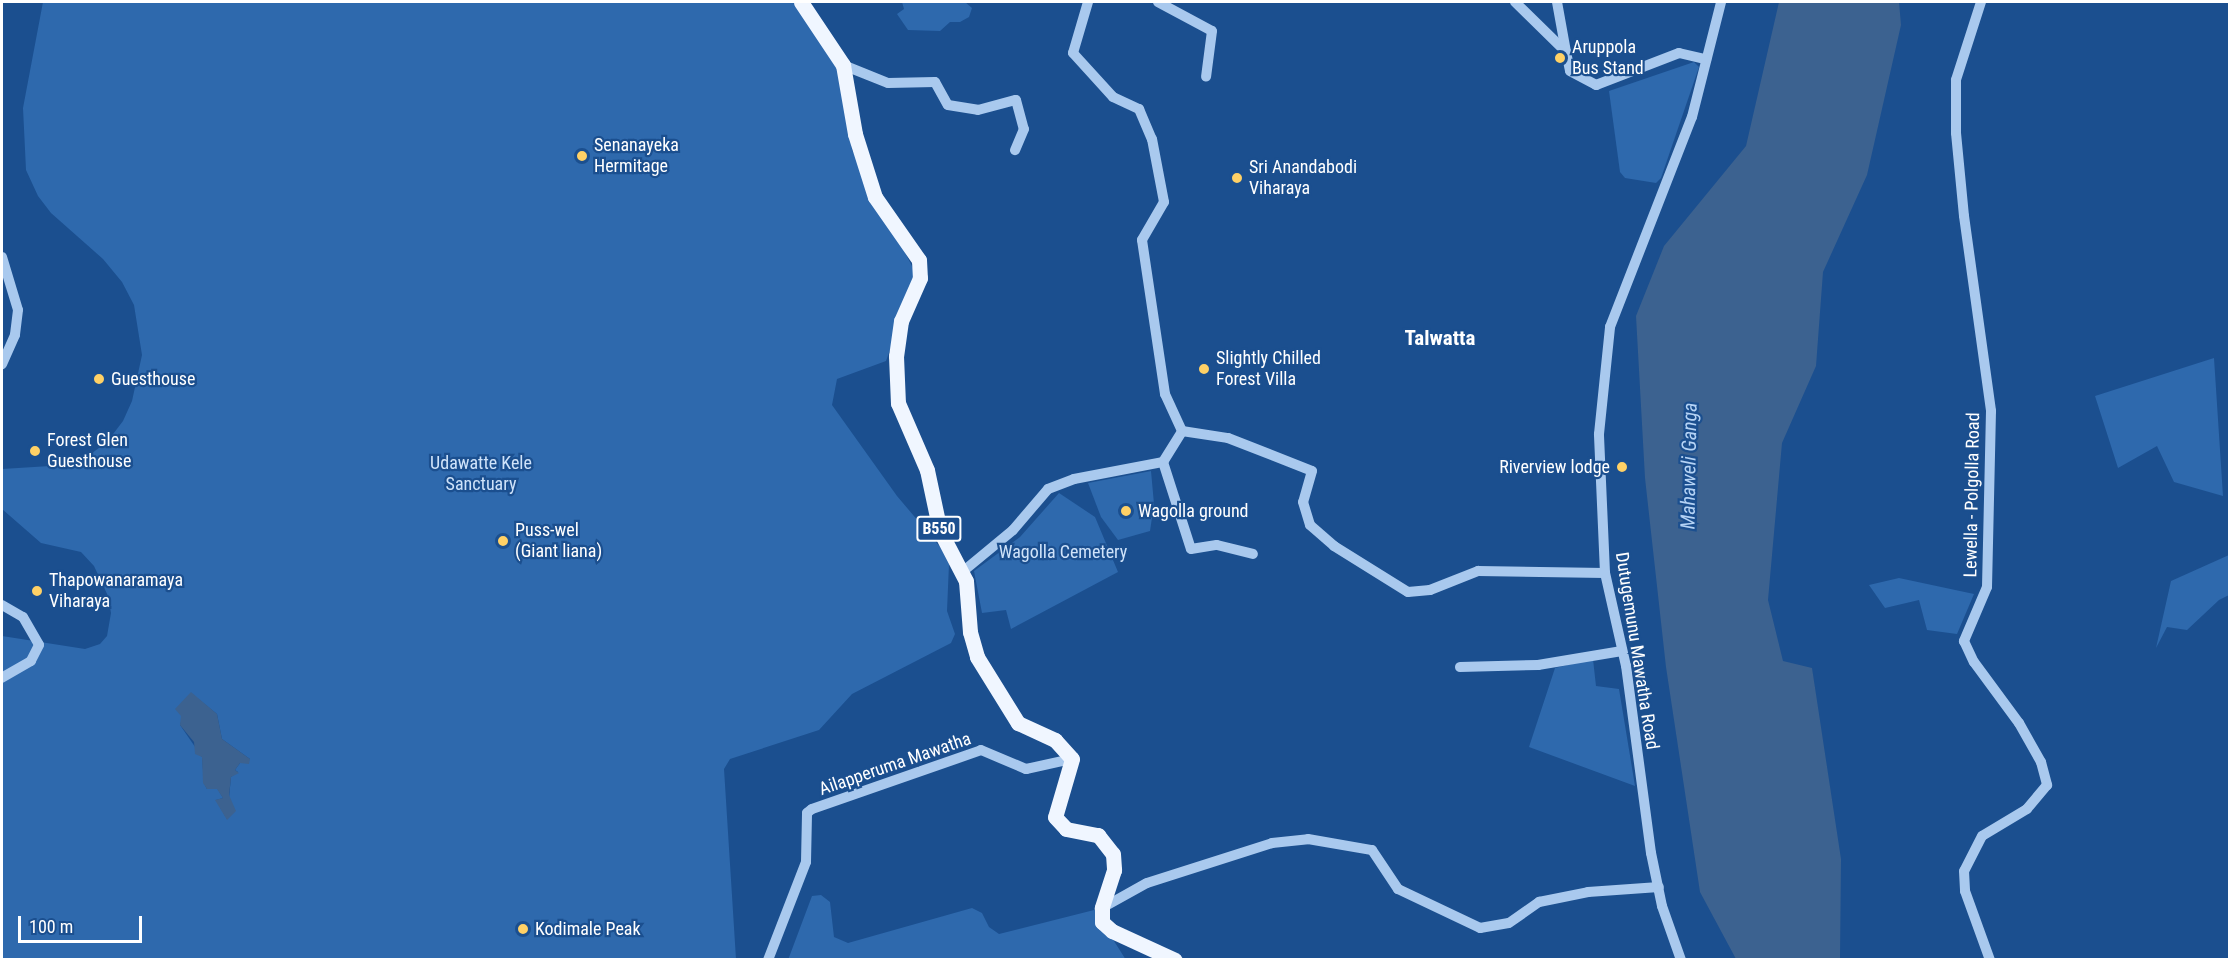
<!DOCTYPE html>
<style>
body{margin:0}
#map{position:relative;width:2231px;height:961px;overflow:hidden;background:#1b4f8f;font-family:"Roboto Condensed",sans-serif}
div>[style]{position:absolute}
.green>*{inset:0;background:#2e69ad}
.water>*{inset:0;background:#3c6290}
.minor>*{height:10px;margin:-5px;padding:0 5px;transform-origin:5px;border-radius:5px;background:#a9c9ee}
.major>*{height:15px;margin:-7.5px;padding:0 7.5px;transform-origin:7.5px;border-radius:7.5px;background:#f0f6ff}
.dots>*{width:16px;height:16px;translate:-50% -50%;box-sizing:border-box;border:3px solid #1b4f8f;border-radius:50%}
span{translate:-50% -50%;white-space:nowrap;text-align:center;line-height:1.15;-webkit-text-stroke:4.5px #1b4f8f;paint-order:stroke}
.shield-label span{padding:2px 4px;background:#1b4f8f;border:2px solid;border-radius:4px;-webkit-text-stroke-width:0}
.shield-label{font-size:16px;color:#fff;font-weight:700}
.poi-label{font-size:18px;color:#fff}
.left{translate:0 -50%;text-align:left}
.right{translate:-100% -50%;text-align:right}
.park-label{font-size:18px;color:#cfe3fa}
.street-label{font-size:18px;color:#fff}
.water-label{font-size:20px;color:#b5d3f5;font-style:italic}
.quarter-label{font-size:21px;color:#fff;font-weight:700}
.frame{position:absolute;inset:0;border:3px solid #fff;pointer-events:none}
.scale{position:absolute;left:18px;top:916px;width:124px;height:27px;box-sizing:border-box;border:3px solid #fff;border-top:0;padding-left:8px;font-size:18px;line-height:21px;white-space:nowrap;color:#fff;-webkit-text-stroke:4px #1b4f8f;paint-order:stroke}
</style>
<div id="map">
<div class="green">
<div style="clip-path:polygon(evenodd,43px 2px,801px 2px,844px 82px,852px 150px,914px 270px,914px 283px,886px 361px,837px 379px,832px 405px,897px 496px,941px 548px,949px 564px,947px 611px,955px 634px,951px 643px,852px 694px,819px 730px,730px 759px,724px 769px,736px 959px,2px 959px,2px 636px,85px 649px,100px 644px,107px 636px,111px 613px,108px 596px,94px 566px,81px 552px,41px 543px,2px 509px,2px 469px,66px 465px,88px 456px,107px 442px,123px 421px,132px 401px,142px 355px,134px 305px,122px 282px,103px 259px,51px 213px,38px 196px,26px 170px,23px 108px,43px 2px,191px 693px,217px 714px,222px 739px,250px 759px,240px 763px,235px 770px,238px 772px,231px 777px,227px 819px,216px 800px,223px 798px,217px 788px,207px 789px,204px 783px,202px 757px,180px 725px,191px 693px)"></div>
<div style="clip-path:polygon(902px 2px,965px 2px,972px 8px,969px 17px,960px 22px,950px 22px,940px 31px,908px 30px,897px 14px,904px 9px)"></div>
<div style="clip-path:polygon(1694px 62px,1699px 67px,1661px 178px,1656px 183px,1625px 178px,1620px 172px,1609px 91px)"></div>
<div style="clip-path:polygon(2214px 358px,2223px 496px,2174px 482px,2157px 446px,2118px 468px,2095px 396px)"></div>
<div style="clip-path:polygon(1151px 471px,1154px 504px,1150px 531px,1118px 540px,1101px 517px,1088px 483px)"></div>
<div style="clip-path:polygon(1059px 493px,1095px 517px,1118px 572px,1011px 629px,1006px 610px,982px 613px,974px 571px,1020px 537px)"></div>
<div style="clip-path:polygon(2229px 555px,2229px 595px,2219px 600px,2187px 630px,2167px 627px,2156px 648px,2171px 581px)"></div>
<div style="clip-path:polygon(1899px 578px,1974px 594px,1957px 634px,1927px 630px,1919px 600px,1885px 608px,1869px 585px)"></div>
<div style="clip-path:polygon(1593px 659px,1596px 686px,1619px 689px,1635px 786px,1529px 747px,1555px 668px)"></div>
<div style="clip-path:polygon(821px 895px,830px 902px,834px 937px,848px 943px,972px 908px,982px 913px,989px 927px,999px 934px,1102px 908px,1102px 922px,1126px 960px,788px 960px,812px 896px)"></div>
</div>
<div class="water">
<div style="clip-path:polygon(1779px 2px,1899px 2px,1901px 25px,1867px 175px,1823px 272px,1816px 366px,1782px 443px,1768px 600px,1783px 661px,1812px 668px,1841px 859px,1840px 959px,1736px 959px,1700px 892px,1666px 667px,1645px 478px,1636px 316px,1664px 246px,1746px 146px)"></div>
<div style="clip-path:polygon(191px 692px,217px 714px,222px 739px,250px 759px,249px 764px,240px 763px,235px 770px,239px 773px,231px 777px,229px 795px,236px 811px,227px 820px,215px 800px,223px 798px,217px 789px,207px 789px,203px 783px,202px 757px,195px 754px,194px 742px,180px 725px,181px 716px,175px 709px)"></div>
</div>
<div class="minor">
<div style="left:1088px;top:2px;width:53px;rotate:106.4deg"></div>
<div style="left:1073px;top:53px;width:59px;rotate:47.7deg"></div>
<div style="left:1113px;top:97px;width:29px;rotate:25deg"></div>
<div style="left:1139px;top:109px;width:33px;rotate:67deg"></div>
<div style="left:1152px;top:139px;width:64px;rotate:79.2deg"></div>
<div style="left:1164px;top:202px;width:44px;rotate:120.1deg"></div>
<div style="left:1142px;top:240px;width:156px;rotate:81.5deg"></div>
<div style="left:1165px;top:394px;width:41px;rotate:65.3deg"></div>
<div style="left:1158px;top:2px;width:61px;rotate:28.2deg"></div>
<div style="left:1212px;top:31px;width:46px;rotate:97.4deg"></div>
<div style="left:1515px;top:2px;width:71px;rotate:44.4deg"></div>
<div style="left:1566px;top:52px;width:19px;rotate:78deg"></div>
<div style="left:1570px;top:71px;width:30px;rotate:28deg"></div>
<div style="left:1596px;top:85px;width:89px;rotate:-21.1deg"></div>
<div style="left:1679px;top:53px;width:28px;rotate:13deg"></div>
<div style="left:1557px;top:2px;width:51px;rotate:79.8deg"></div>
<div style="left:1981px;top:2px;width:82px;rotate:107.8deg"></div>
<div style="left:1956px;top:80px;width:53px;rotate:90deg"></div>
<div style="left:1956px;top:133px;width:83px;rotate:84.5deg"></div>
<div style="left:1964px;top:216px;width:197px;rotate:82.1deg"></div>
<div style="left:1991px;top:411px;width:176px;rotate:91.3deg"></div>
<div style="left:1987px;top:587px;width:59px;rotate:113.1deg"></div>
<div style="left:1964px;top:641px;width:23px;rotate:65deg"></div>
<div style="left:1974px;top:662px;width:76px;rotate:53.6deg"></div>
<div style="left:2019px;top:723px;width:45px;rotate:60.6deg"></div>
<div style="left:2041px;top:762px;width:24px;rotate:75deg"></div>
<div style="left:2047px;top:785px;width:31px;rotate:130deg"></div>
<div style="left:2027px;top:809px;width:52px;rotate:149deg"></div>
<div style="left:1982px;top:836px;width:39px;rotate:117deg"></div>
<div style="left:1964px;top:871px;width:20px;rotate:87deg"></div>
<div style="left:1965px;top:891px;width:73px;rotate:70.1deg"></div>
<div style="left:843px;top:65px;width:48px;rotate:21.8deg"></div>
<div style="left:888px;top:83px;width:47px;rotate:-1.2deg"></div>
<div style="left:935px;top:82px;width:26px;rotate:61deg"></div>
<div style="left:948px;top:105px;width:30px;rotate:9deg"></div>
<div style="left:978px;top:110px;width:39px;rotate:-15deg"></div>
<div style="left:1016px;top:100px;width:30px;rotate:75deg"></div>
<div style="left:1024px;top:129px;width:23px;rotate:113deg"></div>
<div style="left:2px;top:257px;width:55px;rotate:73.2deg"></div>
<div style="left:18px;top:310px;width:25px;rotate:97deg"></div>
<div style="left:15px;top:335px;width:32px;rotate:114deg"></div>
<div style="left:1163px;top:462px;width:91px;rotate:72.2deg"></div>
<div style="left:1191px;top:549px;width:26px;rotate:-9deg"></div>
<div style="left:1217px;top:545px;width:37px;rotate:14deg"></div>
<div style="left:961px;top:573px;width:67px;rotate:-39.6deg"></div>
<div style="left:1013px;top:530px;width:54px;rotate:-49.5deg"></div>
<div style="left:1048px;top:489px;width:28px;rotate:-21deg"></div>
<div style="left:1074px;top:479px;width:91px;rotate:-10.8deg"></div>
<div style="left:1163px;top:462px;width:36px;rotate:-58deg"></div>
<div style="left:1182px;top:431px;width:47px;rotate:8.7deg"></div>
<div style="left:1228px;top:438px;width:90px;rotate:21.4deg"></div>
<div style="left:1312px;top:471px;width:32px;rotate:106deg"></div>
<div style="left:1303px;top:502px;width:24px;rotate:73deg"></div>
<div style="left:1310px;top:525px;width:32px;rotate:41deg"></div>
<div style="left:1334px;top:546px;width:87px;rotate:31.9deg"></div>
<div style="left:1408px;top:592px;width:22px;rotate:-5deg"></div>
<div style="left:1430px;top:590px;width:52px;rotate:-21.6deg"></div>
<div style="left:1478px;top:571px;width:127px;rotate:0.9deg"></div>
<div style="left:2px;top:605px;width:24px;rotate:30deg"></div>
<div style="left:23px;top:617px;width:32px;rotate:60deg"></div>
<div style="left:39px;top:645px;width:18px;rotate:117deg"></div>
<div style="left:31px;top:661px;width:34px;rotate:150deg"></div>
<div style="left:1460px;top:667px;width:78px;rotate:-1.5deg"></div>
<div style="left:1538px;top:665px;width:85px;rotate:-9.5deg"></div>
<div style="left:1102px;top:908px;width:51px;rotate:-29.1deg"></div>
<div style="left:1147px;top:883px;width:131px;rotate:-17.7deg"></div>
<div style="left:1272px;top:843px;width:36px;rotate:-6deg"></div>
<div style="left:1308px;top:839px;width:65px;rotate:9.8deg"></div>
<div style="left:1372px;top:850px;width:47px;rotate:56.3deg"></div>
<div style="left:1398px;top:889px;width:91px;rotate:25.4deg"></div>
<div style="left:1480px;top:928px;width:29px;rotate:-10deg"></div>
<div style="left:1509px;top:923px;width:37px;rotate:-35deg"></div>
<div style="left:1539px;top:902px;width:50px;rotate:-11.5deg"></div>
<div style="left:1588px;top:892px;width:71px;rotate:-4deg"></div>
<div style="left:768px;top:960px;width:105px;rotate:-68.8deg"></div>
<div style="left:806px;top:862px;width:49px;rotate:-88.8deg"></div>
<div style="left:807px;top:813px;width:6px;rotate:-39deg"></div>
<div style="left:812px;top:809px;width:179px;rotate:-19.2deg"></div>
<div style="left:981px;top:750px;width:49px;rotate:22.9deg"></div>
<div style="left:1026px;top:769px;width:47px;rotate:-12.3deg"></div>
<div style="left:1681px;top:960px;width:57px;rotate:-109.4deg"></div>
<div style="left:1662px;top:906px;width:54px;rotate:-101.7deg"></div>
<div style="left:1651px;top:853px;width:189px;rotate:-97.6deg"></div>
<div style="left:1626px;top:666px;width:95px;rotate:-102.7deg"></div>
<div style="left:1605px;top:573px;width:139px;rotate:-92.5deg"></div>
<div style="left:1599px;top:434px;width:108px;rotate:-84.1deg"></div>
<div style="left:1610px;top:327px;width:225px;rotate:-68.7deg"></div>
<div style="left:1692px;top:117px;width:119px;rotate:-75.8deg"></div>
</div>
<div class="major">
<div style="left:801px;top:2px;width:76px;rotate:56.3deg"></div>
<div style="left:843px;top:65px;width:70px;rotate:80.1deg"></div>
<div style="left:855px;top:134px;width:66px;rotate:72.4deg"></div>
<div style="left:875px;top:197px;width:77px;rotate:55.1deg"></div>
<div style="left:919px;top:260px;width:18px;rotate:87deg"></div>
<div style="left:920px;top:278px;width:47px;rotate:113.8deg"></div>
<div style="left:901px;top:321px;width:35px;rotate:98deg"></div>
<div style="left:896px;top:356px;width:47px;rotate:87.6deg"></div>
<div style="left:898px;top:403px;width:73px;rotate:66.6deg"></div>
<div style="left:927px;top:470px;width:62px;rotate:78deg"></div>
<div style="left:940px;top:531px;width:56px;rotate:62.5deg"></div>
<div style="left:966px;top:581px;width:51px;rotate:85.5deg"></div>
<div style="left:970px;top:632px;width:26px;rotate:74deg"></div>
<div style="left:977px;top:657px;width:78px;rotate:58.2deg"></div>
<div style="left:1018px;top:723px;width:41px;rotate:24.7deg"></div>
<div style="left:1055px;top:740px;width:25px;rotate:48deg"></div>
<div style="left:1072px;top:759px;width:60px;rotate:106.3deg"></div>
<div style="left:1055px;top:817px;width:16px;rotate:47deg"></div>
<div style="left:1066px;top:829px;width:33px;rotate:11deg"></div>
<div style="left:1098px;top:835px;width:24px;rotate:52deg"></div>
<div style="left:1113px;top:854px;width:16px;rotate:86deg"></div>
<div style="left:1114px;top:870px;width:40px;rotate:108deg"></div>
<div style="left:1102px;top:908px;width:14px;rotate:90deg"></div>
<div style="left:1102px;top:922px;width:13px;rotate:42deg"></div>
<div style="left:1112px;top:931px;width:69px;rotate:24.7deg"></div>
</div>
<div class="dots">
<div style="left:1560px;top:58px;background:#ffd166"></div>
<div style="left:582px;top:156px;background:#ffd166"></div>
<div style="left:1237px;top:178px;background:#ffd166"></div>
<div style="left:1204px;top:369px;background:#ffd166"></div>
<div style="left:99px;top:379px;background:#ffd166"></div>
<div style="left:35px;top:451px;background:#ffd166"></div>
<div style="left:1622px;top:467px;background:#ffd166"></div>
<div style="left:1126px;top:511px;background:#ffd166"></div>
<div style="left:503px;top:541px;background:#ffd166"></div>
<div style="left:37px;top:591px;background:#ffd166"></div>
<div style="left:523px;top:929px;background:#ffd166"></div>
</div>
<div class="shield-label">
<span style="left:939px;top:529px">B550</span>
</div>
<div class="poi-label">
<span class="left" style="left:1572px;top:58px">Aruppola<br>Bus Stand</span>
<span class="left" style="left:594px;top:156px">Senanayeka<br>Hermitage</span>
<span class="left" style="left:1249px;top:178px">Sri Anandabodi<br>Viharaya</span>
<span class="left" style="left:1216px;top:369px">Slightly Chilled<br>Forest Villa</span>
<span class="left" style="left:111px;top:379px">Guesthouse</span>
<span class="left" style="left:47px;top:451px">Forest Glen<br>Guesthouse</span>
<span class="right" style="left:1610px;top:467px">Riverview lodge</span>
<span class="left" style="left:1138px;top:511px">Wagolla ground</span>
<span class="left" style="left:515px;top:541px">Puss-wel<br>(Giant liana)</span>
<span class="left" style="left:49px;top:591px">Thapowanaramaya<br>Viharaya</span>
<span class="left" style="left:535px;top:929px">Kodimale Peak</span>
</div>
<div class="park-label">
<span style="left:481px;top:474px">Udawatte Kele<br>Sanctuary</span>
<span style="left:1063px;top:552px">Wagolla Cemetery</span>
</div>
<div class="street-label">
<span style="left:1972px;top:495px;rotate:-89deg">Lewella - Polgolla Road</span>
<span style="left:1637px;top:651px;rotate:81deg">Dutugemunu Mawatha Road</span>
<span style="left:895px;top:764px;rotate:-19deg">Ailapperuma Mawatha</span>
</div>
<div class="water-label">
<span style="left:1689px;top:466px;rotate:-89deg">Mahaweli Ganga</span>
</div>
<div class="quarter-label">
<span style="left:1440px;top:338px">Talwatta</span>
</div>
<div class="frame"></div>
<div class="scale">100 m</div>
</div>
